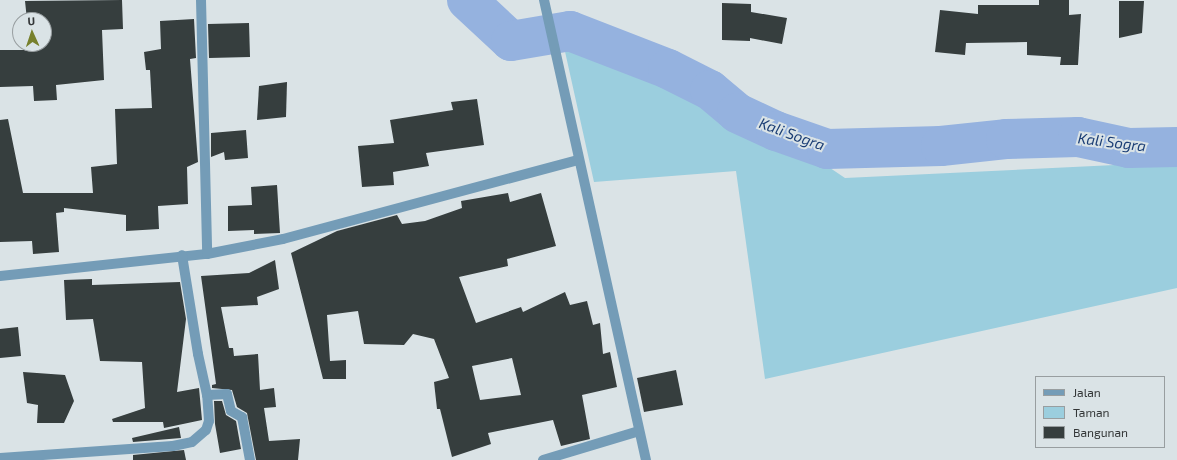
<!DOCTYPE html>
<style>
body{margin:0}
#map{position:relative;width:1177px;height:460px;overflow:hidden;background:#dae3e6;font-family:"Exo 2",sans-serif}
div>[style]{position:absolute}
.green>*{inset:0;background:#9bcede}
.river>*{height:40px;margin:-20px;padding:0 20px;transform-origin:20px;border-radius:20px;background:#95b2df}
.building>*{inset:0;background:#363e3e}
.minor>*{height:10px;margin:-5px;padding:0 5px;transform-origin:5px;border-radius:5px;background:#749cb7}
span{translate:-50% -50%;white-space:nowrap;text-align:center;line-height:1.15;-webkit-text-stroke:4px #dae3e6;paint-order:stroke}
.water-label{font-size:15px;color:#1b3e75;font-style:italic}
.legend{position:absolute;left:1035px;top:376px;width:130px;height:72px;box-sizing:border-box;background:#dae3e6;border:1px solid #989ea0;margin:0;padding:5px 7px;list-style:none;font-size:12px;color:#343738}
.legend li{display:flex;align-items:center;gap:8px;height:20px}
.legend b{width:20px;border:1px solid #989ea0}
.north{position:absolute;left:12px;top:12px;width:40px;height:40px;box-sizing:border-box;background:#dae3e6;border:1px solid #989ea0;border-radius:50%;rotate:357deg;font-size:11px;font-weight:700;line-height:16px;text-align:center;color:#343738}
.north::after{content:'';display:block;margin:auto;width:14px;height:18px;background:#77802c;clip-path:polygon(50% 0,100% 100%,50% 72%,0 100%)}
</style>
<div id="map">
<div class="green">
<div style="clip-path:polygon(562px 38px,723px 96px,845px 178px,1177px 162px,1177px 288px,765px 379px,736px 171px,594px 182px)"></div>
</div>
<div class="river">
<div style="left:467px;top:0;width:60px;rotate:43deg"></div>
<div style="left:511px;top:41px;width:60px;rotate:-9.6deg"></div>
<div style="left:570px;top:31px;width:105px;rotate:21.2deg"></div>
<div style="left:668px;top:69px;width:47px;rotate:26.6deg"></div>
<div style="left:710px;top:90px;width:35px;rotate:40deg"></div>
<div style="left:737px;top:113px;width:43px;rotate:24.8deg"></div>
<div style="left:776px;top:131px;width:54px;rotate:19.4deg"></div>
<div style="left:827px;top:149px;width:114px;rotate:-1.5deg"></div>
<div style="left:941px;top:146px;width:65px;rotate:-6.1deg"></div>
<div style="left:1006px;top:139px;width:72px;rotate:-1.6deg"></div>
<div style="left:1078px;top:137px;width:52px;rotate:12.2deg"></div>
<div style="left:1129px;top:148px;width:48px;rotate:-1.2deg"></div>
</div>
<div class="building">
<div style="clip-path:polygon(122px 0,123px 29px,102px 30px,104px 80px,56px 85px,57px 100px,34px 101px,33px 86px,0 87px,0 50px,28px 50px,28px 44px,44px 44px,44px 20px,27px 20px,25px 1px)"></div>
<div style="clip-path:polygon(1039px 0,1069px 0,1069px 15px,1081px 14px,1078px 65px,1060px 65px,1061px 57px,1027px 55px,1027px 42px,966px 43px,965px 55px,935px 52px,940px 10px,978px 14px,978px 5px,1039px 5px)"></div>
<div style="clip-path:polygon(1119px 1px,1144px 1px,1142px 33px,1119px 38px)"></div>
<div style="clip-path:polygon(722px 3px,751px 4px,751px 12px,787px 18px,782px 44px,750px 38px,750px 41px,722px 40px)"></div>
<div style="clip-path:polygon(194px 19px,196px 58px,190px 59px,198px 162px,187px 167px,188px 204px,158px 206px,159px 229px,126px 231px,126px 215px,64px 208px,64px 212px,56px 213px,59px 252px,33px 254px,32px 241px,0 242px,0 120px,8px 119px,23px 193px,93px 193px,91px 167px,117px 164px,115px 109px,152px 108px,150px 70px,146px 70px,144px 52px,161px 49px,160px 21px)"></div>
<div style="clip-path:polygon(249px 23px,250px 57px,209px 58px,208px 24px)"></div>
<div style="clip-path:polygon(287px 82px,286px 117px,257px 120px,259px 86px)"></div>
<div style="clip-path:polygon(477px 99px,484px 145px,426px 153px,429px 166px,393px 172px,394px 185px,362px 187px,358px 146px,394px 143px,390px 120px,453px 110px,451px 102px)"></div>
<div style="clip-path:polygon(246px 130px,248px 158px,225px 160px,224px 152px,211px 157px,211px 133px)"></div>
<div style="clip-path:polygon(277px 185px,280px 233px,254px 234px,254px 230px,228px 231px,228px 206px,252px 205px,251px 187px)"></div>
<div style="clip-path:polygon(evenodd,508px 193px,510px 202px,541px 193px,556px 246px,507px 259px,508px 266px,459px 277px,476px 323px,521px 307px,523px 312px,565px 292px,570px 305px,587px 301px,593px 325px,600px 323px,603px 354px,610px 352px,617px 387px,582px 395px,590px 439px,561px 446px,553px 420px,488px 433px,491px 444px,452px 457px,440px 409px,437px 409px,434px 382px,449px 378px,434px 339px,413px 334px,404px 345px,364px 344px,358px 311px,327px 315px,330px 361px,346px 360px,346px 379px,323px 379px,291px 253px,337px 231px,397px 215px,402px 224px,425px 221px,462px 208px,461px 201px,508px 193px,512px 358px,521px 395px,480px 400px,472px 366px,512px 358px)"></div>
<div style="clip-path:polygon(275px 260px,279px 289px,257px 297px,258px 305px,221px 307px,229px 348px,233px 348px,234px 356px,258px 354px,260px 390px,274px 388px,276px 407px,264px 408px,269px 441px,300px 439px,298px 460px,256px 460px,247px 413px,237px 407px,232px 390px,212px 388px,212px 385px,216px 384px,201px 276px,249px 273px)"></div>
<div style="clip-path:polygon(92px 279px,92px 285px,180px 282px,186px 319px,177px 392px,199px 388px,202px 420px,164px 428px,163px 422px,113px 422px,112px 419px,145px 408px,142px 362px,100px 361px,93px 319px,66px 320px,64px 280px)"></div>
<div style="clip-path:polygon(18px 327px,21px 356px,0 358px,0 329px)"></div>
<div style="clip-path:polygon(676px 370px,683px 405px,644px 412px,637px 378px)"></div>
<div style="clip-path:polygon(23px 372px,65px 375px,74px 401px,64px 423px,37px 423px,38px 405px,27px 403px)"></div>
<div style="clip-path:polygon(214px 401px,222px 401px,226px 415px,236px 421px,241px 449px,220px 453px,215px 424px)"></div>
<div style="clip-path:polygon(179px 427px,181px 438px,133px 442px,132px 438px)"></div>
<div style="clip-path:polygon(184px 450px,186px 460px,133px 460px,133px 455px)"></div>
</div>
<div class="minor">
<div style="left:201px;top:0;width:254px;rotate:88.6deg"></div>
<div style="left:544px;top:0;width:471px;rotate:77.5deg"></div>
<div style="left:0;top:276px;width:208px;rotate:-6.1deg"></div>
<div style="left:207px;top:254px;width:77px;rotate:-11.2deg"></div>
<div style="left:283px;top:239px;width:305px;rotate:-15deg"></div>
<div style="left:207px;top:395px;width:20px;rotate:-3deg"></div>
<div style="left:227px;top:394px;width:17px;rotate:77deg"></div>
<div style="left:231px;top:411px;width:13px;rotate:29deg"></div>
<div style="left:242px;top:417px;width:44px;rotate:79.5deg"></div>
<div style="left:0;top:458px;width:173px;rotate:-4deg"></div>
<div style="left:173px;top:446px;width:19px;rotate:-12deg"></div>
<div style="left:192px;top:442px;width:18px;rotate:-41deg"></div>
<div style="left:206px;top:430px;width:9px;rotate:-72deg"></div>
<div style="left:209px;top:421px;width:26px;rotate:-94deg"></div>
<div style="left:207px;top:395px;width:42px;rotate:-102.4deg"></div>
<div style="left:198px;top:354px;width:100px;rotate:-99.2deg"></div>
<div style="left:543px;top:460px;width:100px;rotate:-16.8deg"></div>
</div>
<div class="water-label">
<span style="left:792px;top:134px;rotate:20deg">Kali Sogra</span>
<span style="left:1112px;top:142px;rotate:7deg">Kali Sogra</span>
</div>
<ul class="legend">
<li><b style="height:5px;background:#749cb7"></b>Jalan</li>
<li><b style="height:11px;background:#9bcede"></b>Taman</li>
<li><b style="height:11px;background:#363e3e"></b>Bangunan</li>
</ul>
<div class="north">U</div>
</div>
